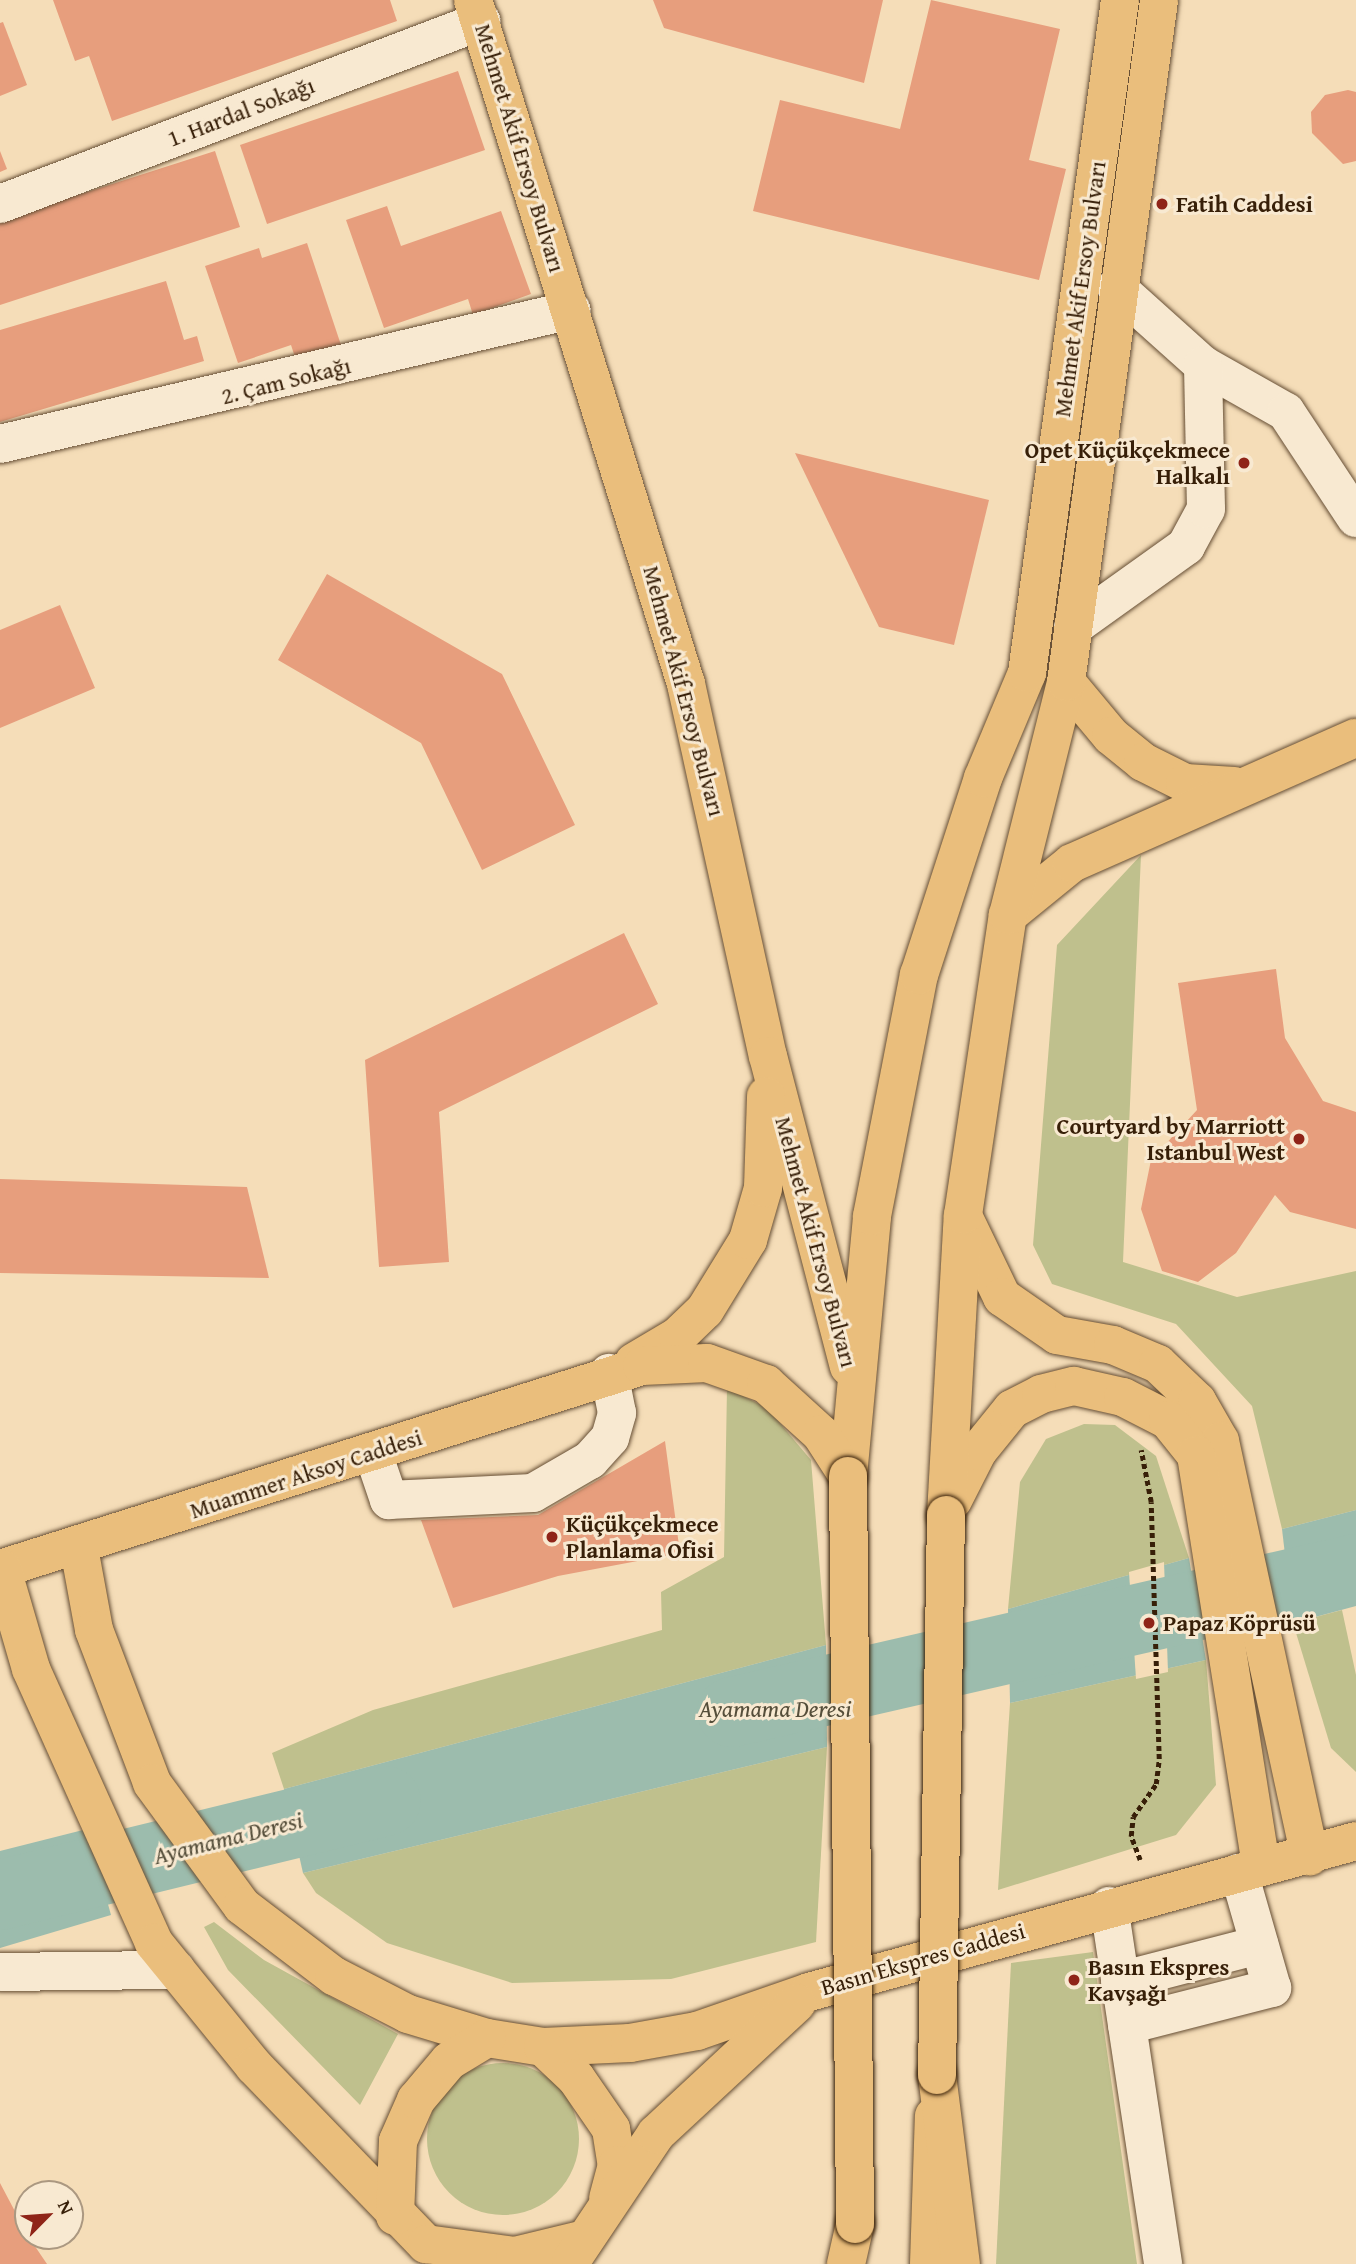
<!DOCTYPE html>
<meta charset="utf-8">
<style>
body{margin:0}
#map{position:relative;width:1356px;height:2264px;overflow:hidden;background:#f5ddb8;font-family:"Gentium Book Plus",serif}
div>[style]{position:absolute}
.green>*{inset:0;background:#bfc08d}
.round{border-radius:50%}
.water>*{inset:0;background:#9cbcad}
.pier>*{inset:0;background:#f5ddb8}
.river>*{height:70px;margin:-35px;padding:0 35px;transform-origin:35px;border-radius:35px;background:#9cbcad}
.building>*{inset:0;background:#e79e7d}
.path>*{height:4.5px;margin-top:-2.25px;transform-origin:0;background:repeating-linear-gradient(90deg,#371f08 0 5px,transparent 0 8.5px)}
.roads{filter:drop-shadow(0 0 2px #664e34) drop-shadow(0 0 2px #664e34)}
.minor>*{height:38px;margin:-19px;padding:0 19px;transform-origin:19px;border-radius:19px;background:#f8e9d1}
.major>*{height:38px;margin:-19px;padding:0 19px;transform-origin:19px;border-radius:19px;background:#eabe7c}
.highway>*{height:38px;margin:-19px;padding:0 19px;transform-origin:19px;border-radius:19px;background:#eabe7c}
.bridges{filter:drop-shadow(0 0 2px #371f08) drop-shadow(0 0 2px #371f08)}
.major-bridge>*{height:38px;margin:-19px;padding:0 19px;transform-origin:19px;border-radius:19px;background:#eabe7c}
.dots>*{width:19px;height:19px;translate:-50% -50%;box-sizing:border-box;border:4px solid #f8e9d1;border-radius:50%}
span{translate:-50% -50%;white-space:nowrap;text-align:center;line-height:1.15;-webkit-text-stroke:6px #f8e9d1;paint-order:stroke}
.street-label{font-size:23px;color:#371f08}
.poi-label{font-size:23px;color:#371f08;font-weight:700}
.left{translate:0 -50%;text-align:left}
.right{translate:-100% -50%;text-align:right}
.water-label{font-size:24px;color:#554e3a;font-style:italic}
.north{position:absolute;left:14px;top:2180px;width:70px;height:70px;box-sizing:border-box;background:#f8e9d1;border:2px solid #ab9881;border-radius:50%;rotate:65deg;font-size:19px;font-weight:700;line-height:28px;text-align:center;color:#371f08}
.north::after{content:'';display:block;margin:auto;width:24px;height:32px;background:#8f2418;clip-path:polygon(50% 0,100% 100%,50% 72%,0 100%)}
</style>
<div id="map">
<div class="green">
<div style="clip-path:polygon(1141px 855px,1123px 1262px,1237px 1297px,1356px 1271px,1356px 1510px,1282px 1529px,1252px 1406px,1176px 1324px,1052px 1284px,1033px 1245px,1057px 945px)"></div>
<div style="clip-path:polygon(727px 1388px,767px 1408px,811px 1460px,826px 1645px,284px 1789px,272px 1753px,373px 1710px,662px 1630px,661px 1592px,724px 1557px)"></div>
<div style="clip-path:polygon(1084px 1424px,1115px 1425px,1156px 1456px,1189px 1558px,1008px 1609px,1020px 1482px,1046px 1439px)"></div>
<div style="clip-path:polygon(1342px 1610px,1356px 1675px,1356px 1772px,1331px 1748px,1293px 1623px)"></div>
<div style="clip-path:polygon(1206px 1660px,1216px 1785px,1176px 1835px,998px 1890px,1010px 1703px)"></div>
<div style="clip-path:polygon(827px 1747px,816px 1942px,671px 1979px,512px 1983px,387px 1943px,316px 1893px,303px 1873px)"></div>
<div style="clip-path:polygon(214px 1922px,264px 1960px,398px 2034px,360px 2105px,228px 1970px,204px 1927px)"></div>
<div style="clip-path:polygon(1093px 1952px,1137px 2264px,996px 2264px,1011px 1963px)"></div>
<div class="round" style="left:427px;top:2063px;width:152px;height:152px"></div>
</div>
<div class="water">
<div style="clip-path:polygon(1356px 1510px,1356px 1606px,1293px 1623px,1282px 1529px)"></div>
<div style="clip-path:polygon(1189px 1558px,1206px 1660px,1010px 1703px,1008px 1609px)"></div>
<div style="clip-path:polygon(826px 1645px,827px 1747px,303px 1873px,284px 1789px)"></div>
<div style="clip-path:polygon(87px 1829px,111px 1915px,0 1948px,0 1851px)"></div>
</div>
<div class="pier">
<div style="clip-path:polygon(1164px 1562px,1168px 1672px,1136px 1679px,1129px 1572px)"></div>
</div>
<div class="river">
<div style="left:732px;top:1712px;width:640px;rotate:-12.91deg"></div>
<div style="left:0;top:1895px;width:397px;rotate:-13.7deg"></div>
</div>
<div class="building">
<div style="clip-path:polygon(53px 0,390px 0,397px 21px,112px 121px,89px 56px,75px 61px)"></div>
<div style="clip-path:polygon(653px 0,883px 0,864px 83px,664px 28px)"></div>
<div style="clip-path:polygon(931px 0,1060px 29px,1029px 160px,1066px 169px,1039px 280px,753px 211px,780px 100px,900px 129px)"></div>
<div style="clip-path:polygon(3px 22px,27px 85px,0 96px,0 23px)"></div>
<div style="clip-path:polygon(458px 71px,485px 150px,267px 224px,240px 145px)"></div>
<div style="clip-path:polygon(1348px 90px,1356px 92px,1356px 161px,1343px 164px,1312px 133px,1311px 112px,1325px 95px)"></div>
<div style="clip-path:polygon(0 151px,7px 169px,0 172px)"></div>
<div style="clip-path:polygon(215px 151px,240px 227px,0 305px,0 220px)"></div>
<div style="clip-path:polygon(387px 206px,401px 246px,501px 211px,531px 294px,473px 315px,468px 299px,384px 328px,346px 220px)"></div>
<div style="clip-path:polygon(307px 243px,343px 351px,298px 366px,291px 345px,238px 363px,205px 266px,259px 248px,262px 258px)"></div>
<div style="clip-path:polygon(166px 281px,184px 340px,197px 336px,204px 361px,0 422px,0 330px)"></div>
<div style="clip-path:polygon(795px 453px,989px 500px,954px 645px,879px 627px)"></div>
<div style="clip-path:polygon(327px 574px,502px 674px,575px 825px,482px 870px,421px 743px,278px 660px)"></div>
<div style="clip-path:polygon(60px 605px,95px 688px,0 728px,0 630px)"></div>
<div style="clip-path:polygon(624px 933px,658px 1004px,439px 1112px,449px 1262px,379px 1267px,365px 1060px)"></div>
<div style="clip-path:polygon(1276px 969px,1285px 1038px,1323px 1101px,1356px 1112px,1356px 1229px,1290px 1212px,1275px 1195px,1236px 1253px,1198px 1282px,1162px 1271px,1141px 1209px,1151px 1160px,1197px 1110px,1178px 983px)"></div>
<div style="clip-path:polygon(0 1179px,247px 1187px,269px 1278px,0 1273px)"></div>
<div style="clip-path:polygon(665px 1441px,680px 1553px,558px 1576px,453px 1608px,421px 1520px,538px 1515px)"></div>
<div style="clip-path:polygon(0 2183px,28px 2236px,47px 2264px,0 2264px)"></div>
</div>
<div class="path">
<div style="left:1140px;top:1860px;width:26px;rotate:-111deg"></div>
<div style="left:1131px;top:1836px;width:19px;rotate:-84deg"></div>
<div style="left:1133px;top:1817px;width:40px;rotate:-55.1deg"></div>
<div style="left:1156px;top:1784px;width:25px;rotate:-83deg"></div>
<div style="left:1159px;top:1759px;width:257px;rotate:-91.8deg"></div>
<div style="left:1151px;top:1502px;width:53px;rotate:-100.9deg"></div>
</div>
<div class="roads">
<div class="minor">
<div style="left:0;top:204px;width:515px;rotate:-20.83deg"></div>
<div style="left:1116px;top:287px;width:117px;rotate:41.9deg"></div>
<div style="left:1203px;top:365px;width:95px;rotate:29.5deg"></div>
<div style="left:1286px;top:412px;width:127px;rotate:56.6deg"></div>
<div style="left:0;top:444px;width:587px;rotate:-13.21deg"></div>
<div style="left:1073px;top:627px;width:139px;rotate:-35.6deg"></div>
<div style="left:1186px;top:546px;width:42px;rotate:-61.6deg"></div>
<div style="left:1206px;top:509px;width:144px;rotate:-91.2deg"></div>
<div style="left:373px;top:1453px;width:50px;rotate:71.2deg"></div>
<div style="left:389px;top:1500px;width:144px;rotate:-2.8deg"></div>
<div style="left:533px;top:1493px;width:66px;rotate:-30.1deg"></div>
<div style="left:590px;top:1460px;width:30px;rotate:-48deg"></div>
<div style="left:610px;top:1438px;width:26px;rotate:-74deg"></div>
<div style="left:617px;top:1413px;width:41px;rotate:-101.3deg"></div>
<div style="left:1109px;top:1906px;width:362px;rotate:81.4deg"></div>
<div style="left:0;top:1972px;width:176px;rotate:-0.7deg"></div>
<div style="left:1120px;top:1981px;width:144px;rotate:-14.5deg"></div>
<div style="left:1127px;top:2025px;width:150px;rotate:-14.3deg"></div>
<div style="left:1272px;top:1988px;width:120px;rotate:-106deg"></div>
</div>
<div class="major">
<div style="left:473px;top:0;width:716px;rotate:72.7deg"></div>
<div style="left:686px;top:684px;width:381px;rotate:77.6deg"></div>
<div style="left:768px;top:1056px;width:321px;rotate:75.4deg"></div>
<div style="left:1066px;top:682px;width:70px;rotate:50.2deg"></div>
<div style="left:1111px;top:736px;width:41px;rotate:39.1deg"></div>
<div style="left:1143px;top:762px;width:47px;rotate:26.6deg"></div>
<div style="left:1185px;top:783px;width:49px;rotate:3.5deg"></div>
<div style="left:1008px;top:915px;width:82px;rotate:-39.1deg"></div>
<div style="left:1072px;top:863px;width:310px;rotate:-23.8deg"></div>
<div style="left:964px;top:1218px;width:88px;rotate:64.3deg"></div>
<div style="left:1002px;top:1297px;width:67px;rotate:34.6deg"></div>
<div style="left:1057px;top:1335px;width:57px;rotate:10.1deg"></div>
<div style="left:1113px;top:1345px;width:49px;rotate:22.9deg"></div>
<div style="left:1158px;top:1364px;width:54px;rotate:43.5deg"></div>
<div style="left:1197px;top:1401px;width:46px;rotate:60.1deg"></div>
<div style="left:1220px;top:1441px;width:425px;rotate:77.8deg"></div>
<div style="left:634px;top:1362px;width:51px;rotate:-30.6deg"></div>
<div style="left:678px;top:1336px;width:37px;rotate:-44deg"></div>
<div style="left:705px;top:1310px;width:82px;rotate:-58.4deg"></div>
<div style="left:748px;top:1240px;width:54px;rotate:-73.9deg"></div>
<div style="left:763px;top:1188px;width:92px;rotate:-88.1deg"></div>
<div style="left:848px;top:1476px;width:261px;rotate:-84.7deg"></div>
<div style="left:872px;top:1216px;width:246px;rotate:-79deg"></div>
<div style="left:919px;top:975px;width:207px;rotate:-72deg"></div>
<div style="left:983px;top:778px;width:114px;rotate:-67.3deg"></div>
<div style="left:1027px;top:673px;width:679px;rotate:-82.13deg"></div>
<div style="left:953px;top:1500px;width:55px;rotate:-63deg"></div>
<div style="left:978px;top:1451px;width:54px;rotate:-51deg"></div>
<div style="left:1012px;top:1409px;width:33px;rotate:-27deg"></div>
<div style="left:1041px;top:1394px;width:34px;rotate:-14deg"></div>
<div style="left:1074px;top:1386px;width:50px;rotate:12.7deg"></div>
<div style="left:1123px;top:1397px;width:51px;rotate:27.1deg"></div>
<div style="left:1168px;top:1420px;width:45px;rotate:51.3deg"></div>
<div style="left:1196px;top:1455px;width:417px;rotate:81deg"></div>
<div style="left:946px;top:1515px;width:300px;rotate:-86.8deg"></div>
<div style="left:963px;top:1215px;width:303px;rotate:-81.5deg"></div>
<div style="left:1008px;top:915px;width:240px;rotate:-76deg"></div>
<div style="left:1066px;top:682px;width:688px;rotate:-82.23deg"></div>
<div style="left:79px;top:1548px;width:83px;rotate:79.6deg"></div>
<div style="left:94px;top:1630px;width:164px;rotate:69.2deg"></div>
<div style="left:152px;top:1783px;width:152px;rotate:53.8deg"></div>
<div style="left:242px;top:1906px;width:116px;rotate:37.3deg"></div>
<div style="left:334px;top:1976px;width:83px;rotate:27.2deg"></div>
<div style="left:408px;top:2014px;width:83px;rotate:16.9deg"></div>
<div style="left:487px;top:2038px;width:57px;rotate:9.1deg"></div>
<div style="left:543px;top:2047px;width:87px;rotate:-2.6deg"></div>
<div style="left:630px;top:2043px;width:68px;rotate:-10.2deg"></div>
<div style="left:697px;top:2031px;width:119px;rotate:-19.2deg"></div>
<div style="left:809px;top:1992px;width:567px;rotate:-15.43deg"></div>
<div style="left:0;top:1569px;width:673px;rotate:-17.55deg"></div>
<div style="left:642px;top:1366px;width:65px;rotate:-2.6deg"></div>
<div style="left:707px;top:1363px;width:63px;rotate:19.6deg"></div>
<div style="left:766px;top:1384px;width:74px;rotate:42.3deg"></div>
<div style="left:821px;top:1434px;width:50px;rotate:57.3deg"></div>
<div style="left:2px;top:1569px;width:104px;rotate:73.8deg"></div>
<div style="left:31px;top:1669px;width:300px;rotate:65.8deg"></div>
<div style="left:154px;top:1943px;width:159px;rotate:50.9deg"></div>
<div style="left:254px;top:2066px;width:248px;rotate:46deg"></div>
<div style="left:426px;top:2244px;width:90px;rotate:7.7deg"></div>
<div style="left:515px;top:2256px;width:68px;rotate:-13.6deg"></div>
<div style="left:543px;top:2047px;width:45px;rotate:43.2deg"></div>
<div style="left:576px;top:2078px;width:62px;rotate:55.5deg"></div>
<div style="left:611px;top:2129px;width:36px;rotate:81deg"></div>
<div style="left:617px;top:2165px;width:34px;rotate:105deg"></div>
<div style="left:395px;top:2216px;width:75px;rotate:-87.7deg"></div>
<div style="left:398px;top:2141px;width:45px;rotate:-66.3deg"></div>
<div style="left:416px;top:2100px;width:51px;rotate:-49.8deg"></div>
<div style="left:449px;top:2061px;width:44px;rotate:-31.2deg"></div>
<div style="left:571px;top:2261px;width:153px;rotate:-56.2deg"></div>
<div style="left:656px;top:2134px;width:192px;rotate:-42.9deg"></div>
<div style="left:929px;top:2264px;width:148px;rotate:-88.1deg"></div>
</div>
<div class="highway">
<div style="left:937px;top:2075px;width:191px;rotate:82.8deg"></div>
<div style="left:846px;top:2264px;width:41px;rotate:-77.3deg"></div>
</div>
</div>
<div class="bridges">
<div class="major-bridge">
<div style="left:848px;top:1476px;width:748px;rotate:89.46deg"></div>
<div style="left:937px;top:2075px;width:560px;rotate:-89.08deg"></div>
</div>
</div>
<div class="dots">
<div style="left:1162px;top:204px;background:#8f2418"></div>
<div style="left:1244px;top:463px;background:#8f2418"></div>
<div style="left:1299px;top:1139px;background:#8f2418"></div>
<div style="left:552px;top:1537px;background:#8f2418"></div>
<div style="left:1149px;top:1623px;background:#8f2418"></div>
<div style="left:1074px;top:1980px;background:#8f2418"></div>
</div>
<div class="street-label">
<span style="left:241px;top:112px;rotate:-21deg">1. Hardal Sokağı</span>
<span style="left:520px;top:148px;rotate:73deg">Mehmet Akif Ersoy Bulvarı</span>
<span style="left:1080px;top:289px;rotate:-82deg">Mehmet Akif Ersoy Bulvarı</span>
<span style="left:286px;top:381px;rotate:-14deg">2. Çam Sokağı</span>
<span style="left:684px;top:691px;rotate:75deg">Mehmet Akif Ersoy Bulvarı</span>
<span style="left:816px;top:1242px;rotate:75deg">Mehmet Akif Ersoy Bulvarı</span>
<span style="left:306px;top:1474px;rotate:-18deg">Muammer Aksoy Caddesi</span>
<span style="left:923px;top:1959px;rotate:-16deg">Basın Ekspres Caddesi</span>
</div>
<div class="poi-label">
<span class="left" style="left:1176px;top:204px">Fatih Caddesi</span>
<span class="right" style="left:1230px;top:463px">Opet Küçükçekmece<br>Halkalı</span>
<span class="right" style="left:1285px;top:1139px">Courtyard by Marriott<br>Istanbul West</span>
<span class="left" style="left:566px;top:1537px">Küçükçekmece<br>Planlama Ofisi</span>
<span class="left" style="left:1163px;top:1623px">Papaz Köprüsü</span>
<span class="left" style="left:1088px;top:1980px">Basın Ekspres<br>Kavşağı</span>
</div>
<div class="water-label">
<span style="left:775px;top:1709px">Ayamama Deresi</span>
<span style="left:228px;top:1838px;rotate:-14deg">Ayamama Deresi</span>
</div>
<div class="north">N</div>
</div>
